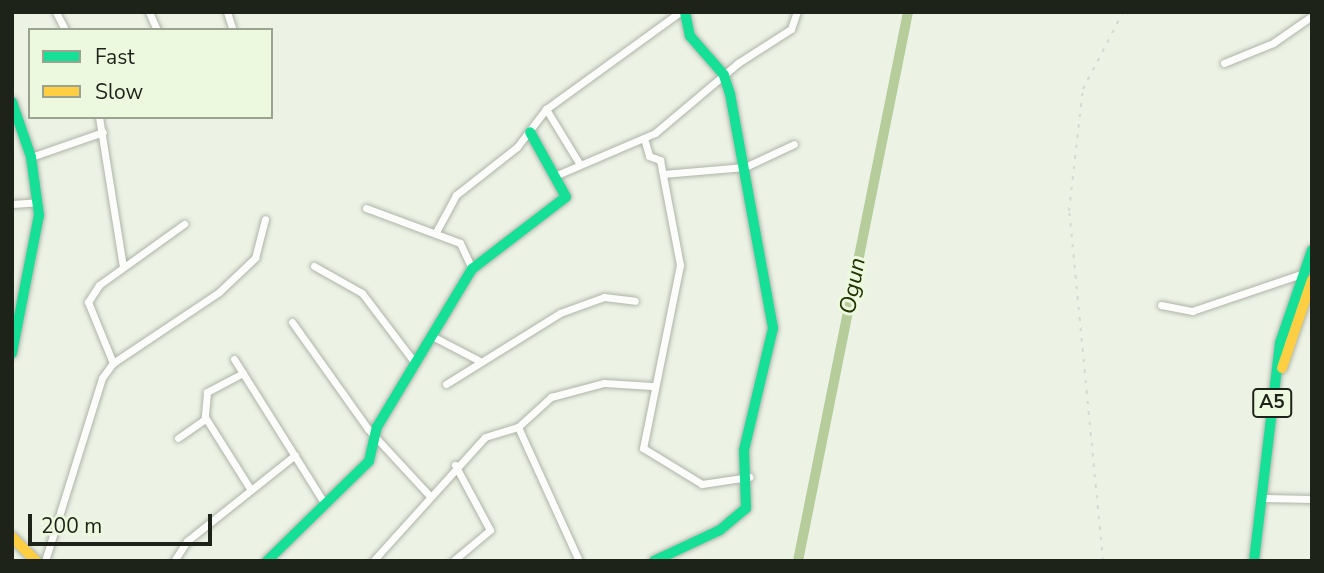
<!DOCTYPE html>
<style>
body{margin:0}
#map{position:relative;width:1324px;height:573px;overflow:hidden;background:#ecf3e5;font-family:"Nunito Sans",sans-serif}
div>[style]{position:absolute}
.river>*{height:10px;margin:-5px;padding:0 5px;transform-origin:5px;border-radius:5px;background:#b6cc9b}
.roads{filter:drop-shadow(0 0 2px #aeb4a8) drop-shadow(0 0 2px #aeb4a8)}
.street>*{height:7px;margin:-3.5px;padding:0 3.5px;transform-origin:3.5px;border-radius:3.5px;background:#fcfdfb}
.fast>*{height:10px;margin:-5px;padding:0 5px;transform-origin:5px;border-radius:5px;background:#16e098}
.slow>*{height:10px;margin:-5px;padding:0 5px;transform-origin:5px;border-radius:5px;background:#ffcf43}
.rail>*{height:2px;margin-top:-1px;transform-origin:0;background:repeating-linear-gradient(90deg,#d6d8d4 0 3.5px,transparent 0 10.5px)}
span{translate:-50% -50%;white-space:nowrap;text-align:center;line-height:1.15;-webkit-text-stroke:6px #edf9df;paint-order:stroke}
.shield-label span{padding:2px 5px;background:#edf9df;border:2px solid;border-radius:5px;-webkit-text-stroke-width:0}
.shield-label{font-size:19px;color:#1e2319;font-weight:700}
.water-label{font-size:23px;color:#223403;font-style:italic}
.frame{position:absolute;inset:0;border:14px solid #1e2319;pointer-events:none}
.legend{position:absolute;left:28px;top:28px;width:245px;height:91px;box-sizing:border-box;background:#edf9df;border:2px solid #9aa390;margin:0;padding:9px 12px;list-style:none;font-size:21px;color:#1e2319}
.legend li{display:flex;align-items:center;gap:14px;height:35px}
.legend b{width:35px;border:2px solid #9aa390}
.scale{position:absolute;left:28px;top:514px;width:184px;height:32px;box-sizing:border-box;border:4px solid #1e2319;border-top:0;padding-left:9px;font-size:21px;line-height:24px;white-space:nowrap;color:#1e2319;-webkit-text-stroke:5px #edf9df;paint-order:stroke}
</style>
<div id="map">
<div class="river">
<div style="left:798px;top:561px;width:560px;rotate:-78.67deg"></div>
</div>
<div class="roads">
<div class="street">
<div style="left:56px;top:12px;width:20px;rotate:63deg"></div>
<div style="left:149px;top:12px;width:20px;rotate:66deg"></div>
<div style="left:227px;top:12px;width:16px;rotate:72deg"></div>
<div style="left:1224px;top:63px;width:53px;rotate:-22.2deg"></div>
<div style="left:1273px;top:43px;width:47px;rotate:-34.7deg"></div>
<div style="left:546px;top:109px;width:63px;rotate:58.6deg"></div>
<div style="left:99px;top:117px;width:152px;rotate:80.9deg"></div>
<div style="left:644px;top:138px;width:19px;rotate:74deg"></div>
<div style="left:649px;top:156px;width:12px;rotate:20deg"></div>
<div style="left:660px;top:160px;width:107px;rotate:79.2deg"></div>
<div style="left:680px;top:265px;width:187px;rotate:101.4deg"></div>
<div style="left:643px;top:448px;width:69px;rotate:31.4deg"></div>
<div style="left:702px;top:484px;width:48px;rotate:-8.5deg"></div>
<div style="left:31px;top:157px;width:76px;rotate:-19.1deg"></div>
<div style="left:663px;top:174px;width:82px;rotate:-4.9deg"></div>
<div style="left:745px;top:167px;width:54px;rotate:-25.1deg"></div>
<div style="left:557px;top:175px;width:107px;rotate:-23.2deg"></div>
<div style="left:655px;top:133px;width:109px;rotate:-40.1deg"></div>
<div style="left:738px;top:63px;width:63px;rotate:-32.7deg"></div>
<div style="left:791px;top:29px;width:18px;rotate:-71deg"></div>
<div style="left:12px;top:204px;width:26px;rotate:-4deg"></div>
<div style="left:366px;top:208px;width:100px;rotate:20.4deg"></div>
<div style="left:460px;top:243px;width:29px;rotate:65deg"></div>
<div style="left:436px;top:232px;width:42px;rotate:-61.6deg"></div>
<div style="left:456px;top:195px;width:78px;rotate:-38.2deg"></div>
<div style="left:517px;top:147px;width:48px;rotate:-52.7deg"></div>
<div style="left:546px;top:109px;width:165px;rotate:-35.9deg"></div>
<div style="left:314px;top:266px;width:55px;rotate:29.4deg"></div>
<div style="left:362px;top:293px;width:88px;rotate:52.9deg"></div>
<div style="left:1161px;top:305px;width:32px;rotate:11deg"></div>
<div style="left:1192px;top:311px;width:115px;rotate:-18.7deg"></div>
<div style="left:292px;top:322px;width:131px;rotate:54.6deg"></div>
<div style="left:368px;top:429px;width:90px;rotate:47.3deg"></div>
<div style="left:432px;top:336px;width:52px;rotate:27.6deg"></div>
<div style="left:234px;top:359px;width:171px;rotate:57.9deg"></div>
<div style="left:113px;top:363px;width:66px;rotate:-112.3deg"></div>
<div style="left:88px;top:302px;width:20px;rotate:-57deg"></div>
<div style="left:99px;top:285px;width:105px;rotate:-35.7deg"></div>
<div style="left:243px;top:373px;width:41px;rotate:152.2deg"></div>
<div style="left:207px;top:392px;width:25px;rotate:95deg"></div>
<div style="left:205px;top:417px;width:86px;rotate:57.8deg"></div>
<div style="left:446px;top:384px;width:134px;rotate:-31.9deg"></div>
<div style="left:560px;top:313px;width:47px;rotate:-20deg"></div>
<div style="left:604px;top:297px;width:31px;rotate:7deg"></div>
<div style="left:518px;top:427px;width:147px;rotate:65.5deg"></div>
<div style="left:178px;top:438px;width:33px;rotate:-35deg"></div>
<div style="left:1264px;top:498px;width:48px;rotate:1.2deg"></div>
<div style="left:45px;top:561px;width:192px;rotate:-72.7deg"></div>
<div style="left:102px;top:378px;width:19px;rotate:-54deg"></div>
<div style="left:113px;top:363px;width:128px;rotate:-33.8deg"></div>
<div style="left:219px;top:292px;width:50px;rotate:-43.4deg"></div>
<div style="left:255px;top:258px;width:40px;rotate:-75.6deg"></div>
<div style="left:174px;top:561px;width:24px;rotate:-57deg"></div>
<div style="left:187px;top:541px;width:138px;rotate:-38.5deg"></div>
<div style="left:373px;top:561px;width:167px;rotate:-47.9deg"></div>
<div style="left:485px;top:437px;width:34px;rotate:-17deg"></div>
<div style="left:518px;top:427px;width:45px;rotate:-42.3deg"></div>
<div style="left:551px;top:397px;width:55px;rotate:-14.8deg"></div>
<div style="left:604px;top:383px;width:48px;rotate:3.6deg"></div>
<div style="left:453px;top:561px;width:48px;rotate:-40deg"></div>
<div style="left:490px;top:530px;width:74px;rotate:-118.3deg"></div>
</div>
<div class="fast">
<div style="left:12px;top:102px;width:58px;rotate:70.9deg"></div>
<div style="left:31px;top:157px;width:59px;rotate:82.1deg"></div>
<div style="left:39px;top:215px;width:141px;rotate:101.1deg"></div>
<div style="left:267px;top:561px;width:143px;rotate:-44.4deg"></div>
<div style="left:369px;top:461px;width:35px;rotate:-77deg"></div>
<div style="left:377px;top:427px;width:184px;rotate:-59deg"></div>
<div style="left:472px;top:269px;width:118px;rotate:-37.5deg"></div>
<div style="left:566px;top:197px;width:74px;rotate:-119deg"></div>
<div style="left:654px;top:561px;width:73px;rotate:-25.2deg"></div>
<div style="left:720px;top:530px;width:34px;rotate:-40deg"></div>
<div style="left:746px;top:508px;width:58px;rotate:-92deg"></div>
<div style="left:744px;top:450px;width:125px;rotate:-76.6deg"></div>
<div style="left:773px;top:328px;width:238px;rotate:-100.4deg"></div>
<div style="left:730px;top:94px;width:20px;rotate:-108deg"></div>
<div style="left:724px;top:75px;width:52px;rotate:-131.1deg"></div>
<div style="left:690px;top:36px;width:25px;rotate:-102deg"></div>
<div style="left:1254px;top:561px;width:220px;rotate:-83.2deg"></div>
<div style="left:1280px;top:343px;width:98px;rotate:-71deg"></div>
</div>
<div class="slow">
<div style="left:1282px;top:368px;width:93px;rotate:-71.2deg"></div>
<div style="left:12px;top:537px;width:34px;rotate:45deg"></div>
</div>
</div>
<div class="rail">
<div style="left:1103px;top:561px;width:352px;rotate:-95.5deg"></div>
<div style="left:1069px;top:211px;width:123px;rotate:-83.5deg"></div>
<div style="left:1083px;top:89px;width:87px;rotate:-62.5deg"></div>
</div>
<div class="shield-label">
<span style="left:1272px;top:403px">A5</span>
</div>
<div class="water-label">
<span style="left:853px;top:286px;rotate:-79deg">Ogun</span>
</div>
<div class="frame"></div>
<ul class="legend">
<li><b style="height:9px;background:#16e098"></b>Fast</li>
<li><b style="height:9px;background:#ffcf43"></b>Slow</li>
</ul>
<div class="scale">200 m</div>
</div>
